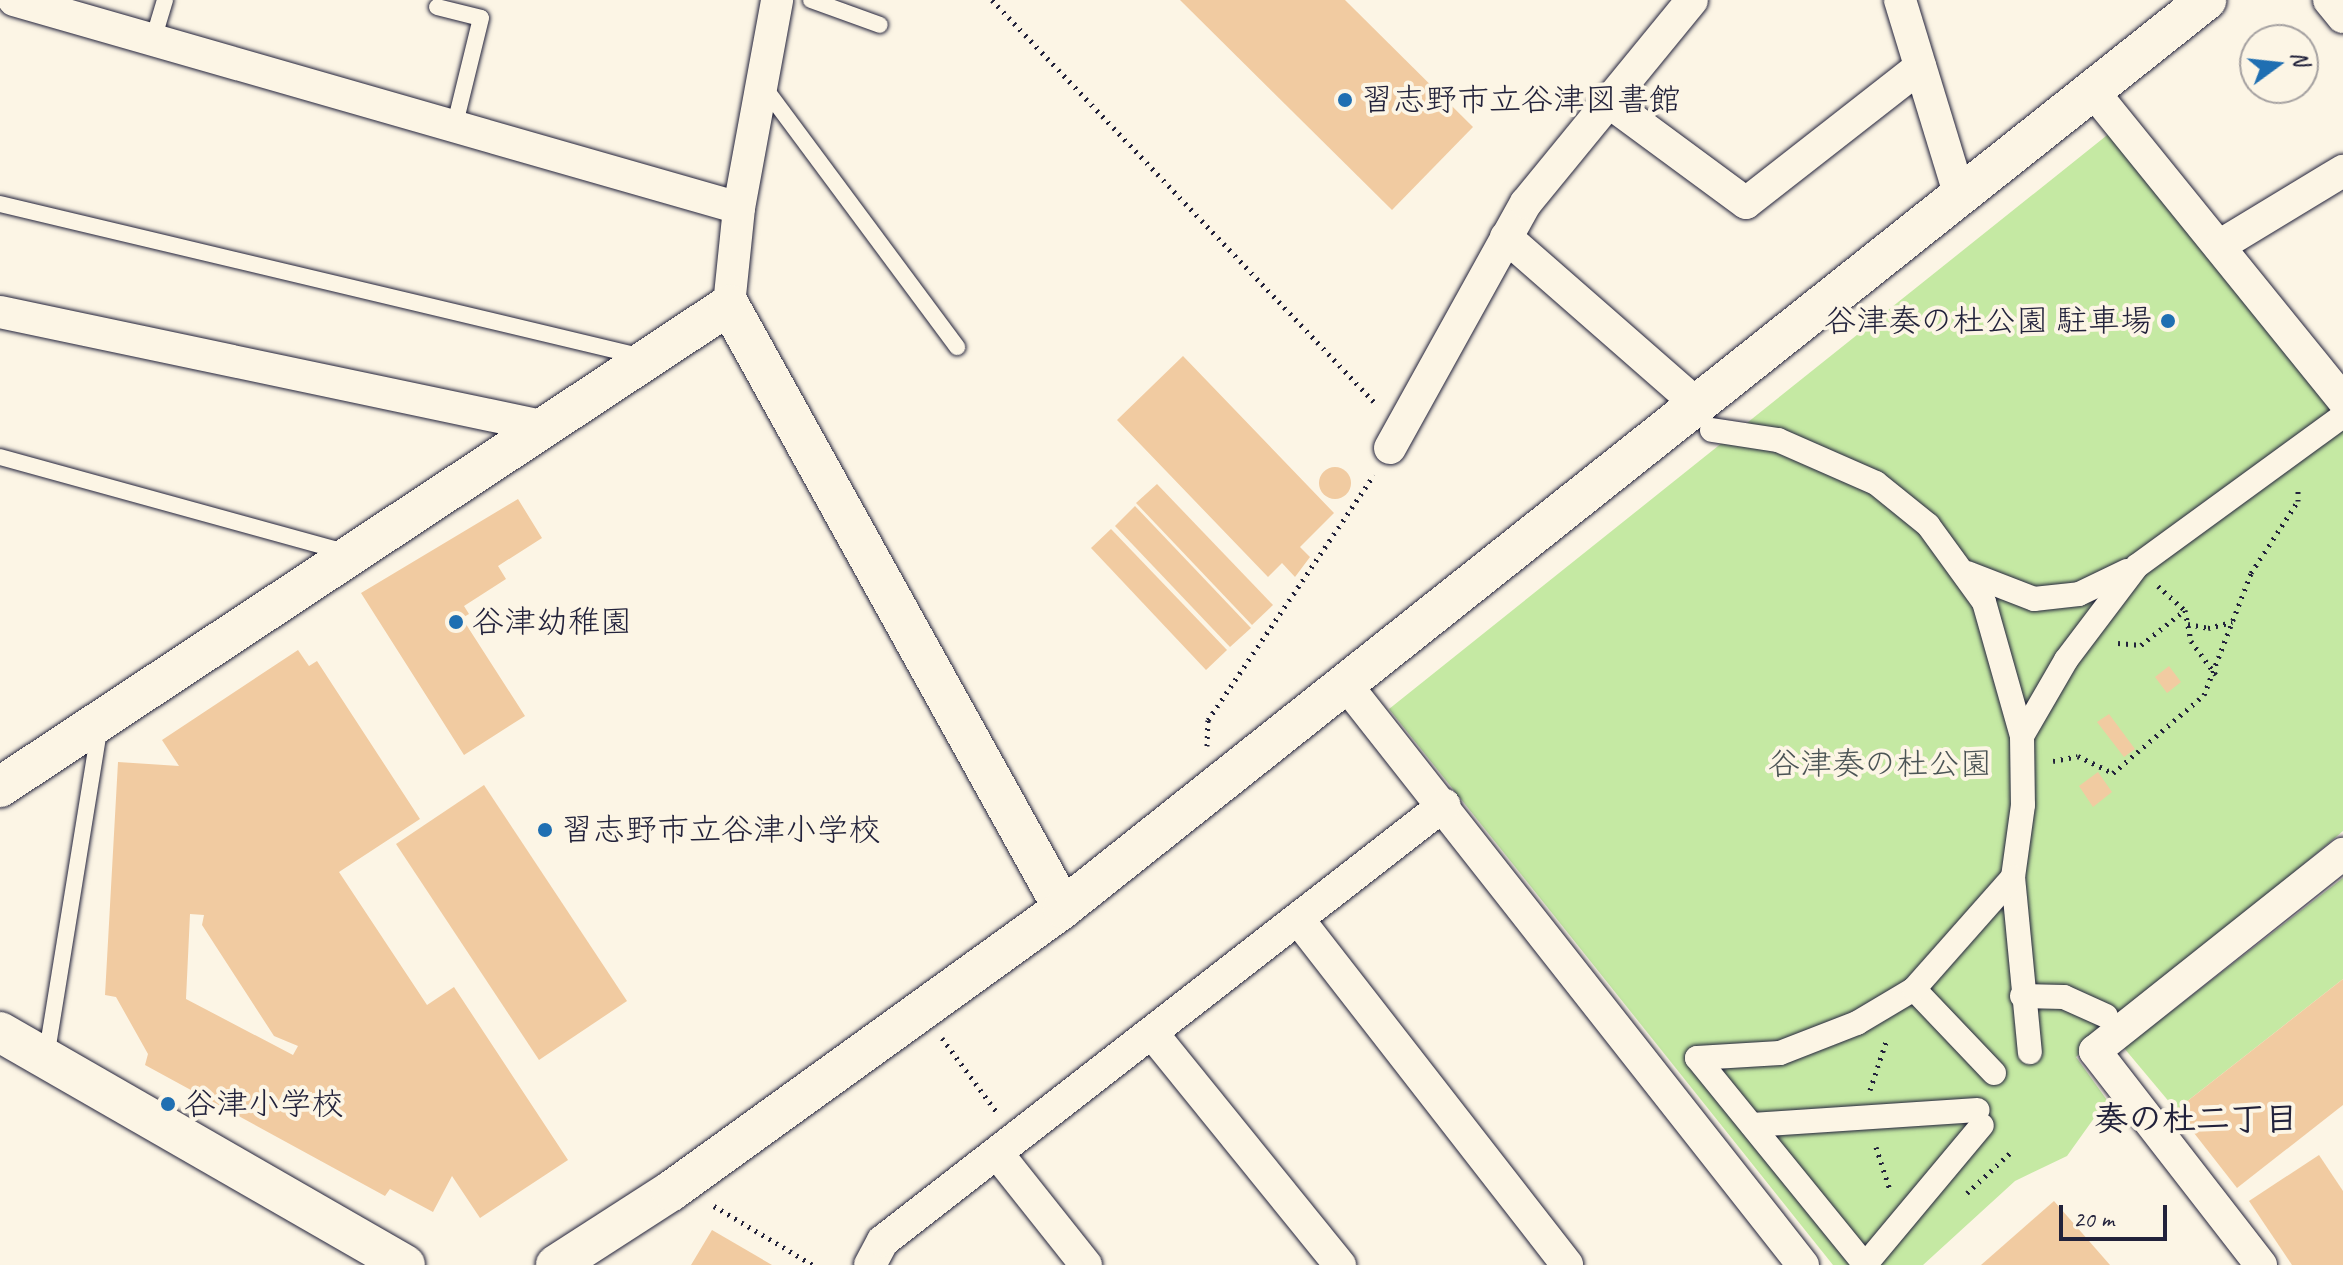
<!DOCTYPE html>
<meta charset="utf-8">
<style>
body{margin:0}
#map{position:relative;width:2343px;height:1265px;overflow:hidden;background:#fcf5e5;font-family:Caveat,"Klee One",sans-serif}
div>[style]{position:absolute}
.green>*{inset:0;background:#c5e9a3}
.building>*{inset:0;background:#f1cba1}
.round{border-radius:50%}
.path>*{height:5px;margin-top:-2.5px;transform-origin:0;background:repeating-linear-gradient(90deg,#22223b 0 2px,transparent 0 8px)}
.roads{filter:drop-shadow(0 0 2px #22223b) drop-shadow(0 0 2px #22223b)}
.service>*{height:16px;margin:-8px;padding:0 8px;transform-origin:8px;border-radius:8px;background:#fcf5e5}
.pedestrian>*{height:24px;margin:-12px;padding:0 12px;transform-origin:12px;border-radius:12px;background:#fcf5e5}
.minor>*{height:32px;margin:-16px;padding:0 16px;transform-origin:16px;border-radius:16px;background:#fcf5e5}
.tertiary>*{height:40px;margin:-20px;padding:0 20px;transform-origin:20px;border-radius:20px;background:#fcf5e5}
.dots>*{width:22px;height:22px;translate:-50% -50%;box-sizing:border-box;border:4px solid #fcf5e5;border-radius:50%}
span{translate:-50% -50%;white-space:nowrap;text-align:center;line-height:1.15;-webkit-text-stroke:8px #fcf5e5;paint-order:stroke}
.poi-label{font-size:32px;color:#22223b}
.left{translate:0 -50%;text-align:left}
.right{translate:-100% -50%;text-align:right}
.park-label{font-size:32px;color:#4b5455}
.neighbourhood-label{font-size:34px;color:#22223b;font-weight:700}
.north{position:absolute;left:2239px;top:24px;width:80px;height:80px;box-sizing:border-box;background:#fcf5e5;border:2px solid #a5a1a1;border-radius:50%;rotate:75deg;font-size:22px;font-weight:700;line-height:32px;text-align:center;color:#22223b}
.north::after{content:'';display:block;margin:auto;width:28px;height:36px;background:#1f6fb2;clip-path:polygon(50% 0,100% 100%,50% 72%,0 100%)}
.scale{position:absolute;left:2059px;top:1205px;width:108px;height:36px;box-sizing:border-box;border:4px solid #22223b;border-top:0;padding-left:10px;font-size:24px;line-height:28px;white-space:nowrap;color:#22223b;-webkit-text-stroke:6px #fcf5e5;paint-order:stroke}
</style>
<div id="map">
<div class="green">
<div style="clip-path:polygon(2111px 132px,2343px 426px,2343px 831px,2076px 1057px,2107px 1100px,2067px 1156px,2015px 1181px,1923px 1265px,1833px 1265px,1389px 709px)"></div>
<div style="clip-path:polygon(2343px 878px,2343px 979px,2176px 1110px,2124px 1048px)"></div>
</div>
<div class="building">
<div style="clip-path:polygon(1180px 0,1345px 0,1473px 127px,1392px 210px)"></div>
<div style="clip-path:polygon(1183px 356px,1334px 513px,1300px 547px,1310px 557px,1295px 577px,1282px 563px,1268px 577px,1117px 420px)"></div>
<div class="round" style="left:1319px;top:467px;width:32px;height:32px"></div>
<div style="clip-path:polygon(1157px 484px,1273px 605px,1252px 625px,1136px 503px)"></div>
<div style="clip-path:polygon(518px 499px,542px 538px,498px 566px,506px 579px,464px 606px,469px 614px,462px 618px,525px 716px,464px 755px,361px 593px)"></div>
<div style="clip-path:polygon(1135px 506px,1251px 628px,1230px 647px,1115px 526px)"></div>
<div style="clip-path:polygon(1111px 529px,1227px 650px,1206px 670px,1091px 548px)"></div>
<div style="clip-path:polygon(evenodd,298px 650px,309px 666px,317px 661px,420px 819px,339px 872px,427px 1005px,454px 987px,568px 1160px,480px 1218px,452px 1176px,433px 1212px,390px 1189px,385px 1196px,145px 1065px,148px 1054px,116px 997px,105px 995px,118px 762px,179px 766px,162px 740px,298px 650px,190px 914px,204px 915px,202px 925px,274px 1036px,298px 1046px,293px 1055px,186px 999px,190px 914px)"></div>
<div style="clip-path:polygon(2169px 666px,2181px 682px,2167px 693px,2155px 677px)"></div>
<div style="clip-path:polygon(2109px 714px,2135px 749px,2124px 757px,2097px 722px)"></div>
<div style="clip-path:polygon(2098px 772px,2112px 792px,2093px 807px,2079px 786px)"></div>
<div style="clip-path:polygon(484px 785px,627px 1001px,539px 1060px,396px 844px)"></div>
<div style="clip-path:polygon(2343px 979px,2343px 1105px,2237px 1188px,2176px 1110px)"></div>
<div style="clip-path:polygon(2319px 1155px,2343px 1191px,2343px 1265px,2292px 1265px,2249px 1201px)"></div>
<div style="clip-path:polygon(2054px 1201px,2110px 1265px,1981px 1265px)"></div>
<div style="clip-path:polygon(712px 1230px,772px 1265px,691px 1265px)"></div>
</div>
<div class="path">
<div style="left:992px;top:0;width:557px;rotate:46.45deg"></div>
<div style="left:2158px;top:586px;width:36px;rotate:42deg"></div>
<div style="left:2185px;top:610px;width:32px;rotate:79deg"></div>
<div style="left:2191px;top:641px;width:42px;rotate:53.7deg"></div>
<div style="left:2188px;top:624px;width:20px;rotate:11deg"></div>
<div style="left:2208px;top:628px;width:25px;rotate:-14deg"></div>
<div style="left:2118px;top:643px;width:23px;rotate:5deg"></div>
<div style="left:2141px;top:645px;width:56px;rotate:-38.5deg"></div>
<div style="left:1207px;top:746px;width:26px;rotate:-88deg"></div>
<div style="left:1208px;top:720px;width:296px;rotate:-55.9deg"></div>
<div style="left:2053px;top:761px;width:25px;rotate:-11deg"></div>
<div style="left:2078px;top:756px;width:39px;rotate:26deg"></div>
<div style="left:2113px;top:773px;width:120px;rotate:-40.6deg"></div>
<div style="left:2204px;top:695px;width:131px;rotate:-68.9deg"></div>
<div style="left:2251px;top:573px;width:86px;rotate:-56.9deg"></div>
<div style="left:2298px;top:501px;width:15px;rotate:-90deg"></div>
<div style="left:942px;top:1038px;width:91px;rotate:53.5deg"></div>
<div style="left:1870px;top:1090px;width:51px;rotate:-71.6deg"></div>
<div style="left:1876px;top:1147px;width:45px;rotate:72deg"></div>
<div style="left:1967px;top:1193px;width:59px;rotate:-42.9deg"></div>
<div style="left:714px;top:1206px;width:115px;rotate:30.8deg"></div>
</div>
<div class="roads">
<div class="service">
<div style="left:811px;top:0;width:73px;rotate:19.9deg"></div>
<div style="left:437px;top:7px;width:45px;rotate:14deg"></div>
<div style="left:481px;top:18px;width:109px;rotate:103.8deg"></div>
<div style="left:153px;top:40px;width:42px;rotate:-73.3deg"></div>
<div style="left:764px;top:87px;width:324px;rotate:53.4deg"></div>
<div style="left:0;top:204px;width:661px;rotate:13.38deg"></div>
<div style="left:0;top:457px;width:359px;rotate:15.4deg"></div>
<div style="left:46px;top:1058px;width:337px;rotate:-80.8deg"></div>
</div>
<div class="pedestrian">
<div style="left:1712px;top:430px;width:67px;rotate:8.6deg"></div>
<div style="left:1778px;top:440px;width:107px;rotate:23.7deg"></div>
<div style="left:1876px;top:483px;width:67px;rotate:38.9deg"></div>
<div style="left:1928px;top:525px;width:95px;rotate:54deg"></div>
<div style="left:1984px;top:602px;width:139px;rotate:74.2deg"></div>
<div style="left:2022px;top:736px;width:69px;rotate:89.2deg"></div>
<div style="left:2023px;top:805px;width:73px;rotate:97.9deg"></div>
<div style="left:2013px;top:877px;width:176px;rotate:84.5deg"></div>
<div style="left:1967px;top:573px;width:72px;rotate:21.2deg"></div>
<div style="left:2034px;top:599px;width:45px;rotate:-6.3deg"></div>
<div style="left:2079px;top:594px;width:53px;rotate:-25.6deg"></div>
<div style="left:2022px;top:736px;width:88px;rotate:-59.9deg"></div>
<div style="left:2066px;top:660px;width:118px;rotate:-52.9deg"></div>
<div style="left:2137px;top:566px;width:255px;rotate:-36.1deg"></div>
<div style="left:1914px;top:989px;width:116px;rotate:46.4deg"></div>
<div style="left:2022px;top:996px;width:42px;rotate:1.4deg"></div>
<div style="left:2064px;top:997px;width:46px;rotate:24.3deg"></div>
<div style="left:1697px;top:1058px;width:267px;rotate:50.9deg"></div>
<div style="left:1865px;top:1265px;width:182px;rotate:-50.1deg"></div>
<div style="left:1697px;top:1058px;width:83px;rotate:-3.4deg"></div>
<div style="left:1780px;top:1053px;width:83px;rotate:-21.3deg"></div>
<div style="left:1857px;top:1023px;width:66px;rotate:-30.8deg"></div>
<div style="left:1914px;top:989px;width:149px;rotate:-48.5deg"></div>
<div style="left:1752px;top:1125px;width:226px;rotate:-3.8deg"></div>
</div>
<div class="minor">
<div style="left:14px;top:0;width:754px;rotate:16.01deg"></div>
<div style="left:1900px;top:0;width:205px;rotate:73deg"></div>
<div style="left:2329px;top:0;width:22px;rotate:51deg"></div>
<div style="left:2092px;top:90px;width:399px;rotate:51deg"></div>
<div style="left:1609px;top:102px;width:170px;rotate:36.4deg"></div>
<div style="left:1746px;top:203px;width:221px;rotate:-38deg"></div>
<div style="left:1506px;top:237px;width:254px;rotate:41.2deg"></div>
<div style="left:2219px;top:246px;width:145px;rotate:-31.2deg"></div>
<div style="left:729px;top:305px;width:98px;rotate:-84.1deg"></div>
<div style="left:739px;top:208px;width:211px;rotate:-79.6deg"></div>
<div style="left:0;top:312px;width:558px;rotate:11.89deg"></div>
<div style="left:1390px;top:448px;width:280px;rotate:-61deg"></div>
<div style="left:1526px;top:203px;width:262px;rotate:-50.7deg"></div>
<div style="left:1344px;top:682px;width:742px;rotate:51.79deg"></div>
<div style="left:1298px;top:919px;width:438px;rotate:52.1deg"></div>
<div style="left:1152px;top:1033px;width:299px;rotate:51deg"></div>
<div style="left:997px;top:1153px;width:143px;rotate:51.5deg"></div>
<div style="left:870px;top:1265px;width:27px;rotate:-62deg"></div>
<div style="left:883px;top:1241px;width:711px;rotate:-37.85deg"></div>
<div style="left:2261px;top:1265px;width:271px;rotate:-127.8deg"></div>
<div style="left:2095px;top:1051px;width:317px;rotate:-38.5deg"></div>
</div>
<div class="tertiary">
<div style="left:0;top:787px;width:874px;rotate:-33.47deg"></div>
<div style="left:729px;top:305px;width:689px;rotate:61.02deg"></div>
<div style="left:0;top:1032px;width:467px;rotate:29.9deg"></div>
<div style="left:556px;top:1265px;width:137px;rotate:-32.8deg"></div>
<div style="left:671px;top:1191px;width:483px;rotate:-35.8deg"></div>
<div style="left:1063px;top:908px;width:1460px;rotate:-38.46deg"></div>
</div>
</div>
<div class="dots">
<div style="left:1345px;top:100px;background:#1f6fb2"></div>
<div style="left:2168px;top:321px;background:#1f6fb2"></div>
<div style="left:456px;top:622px;background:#1f6fb2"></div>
<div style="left:545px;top:830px;background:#1f6fb2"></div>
<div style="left:168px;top:1104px;background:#1f6fb2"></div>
</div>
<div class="poi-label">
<span class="left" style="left:1361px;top:100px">習志野市立谷津図書館</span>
<span class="right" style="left:2152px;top:321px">谷津奏の杜公園 駐車場</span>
<span class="left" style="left:472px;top:622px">谷津幼稚園</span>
<span class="left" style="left:561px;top:830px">習志野市立谷津小学校</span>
<span class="left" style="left:184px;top:1104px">谷津小学校</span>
</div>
<div class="park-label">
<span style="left:1880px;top:764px">谷津奏の杜公園</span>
</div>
<div class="neighbourhood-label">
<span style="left:2196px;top:1119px">奏の杜二丁目</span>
</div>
<div class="north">N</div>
<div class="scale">20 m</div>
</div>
